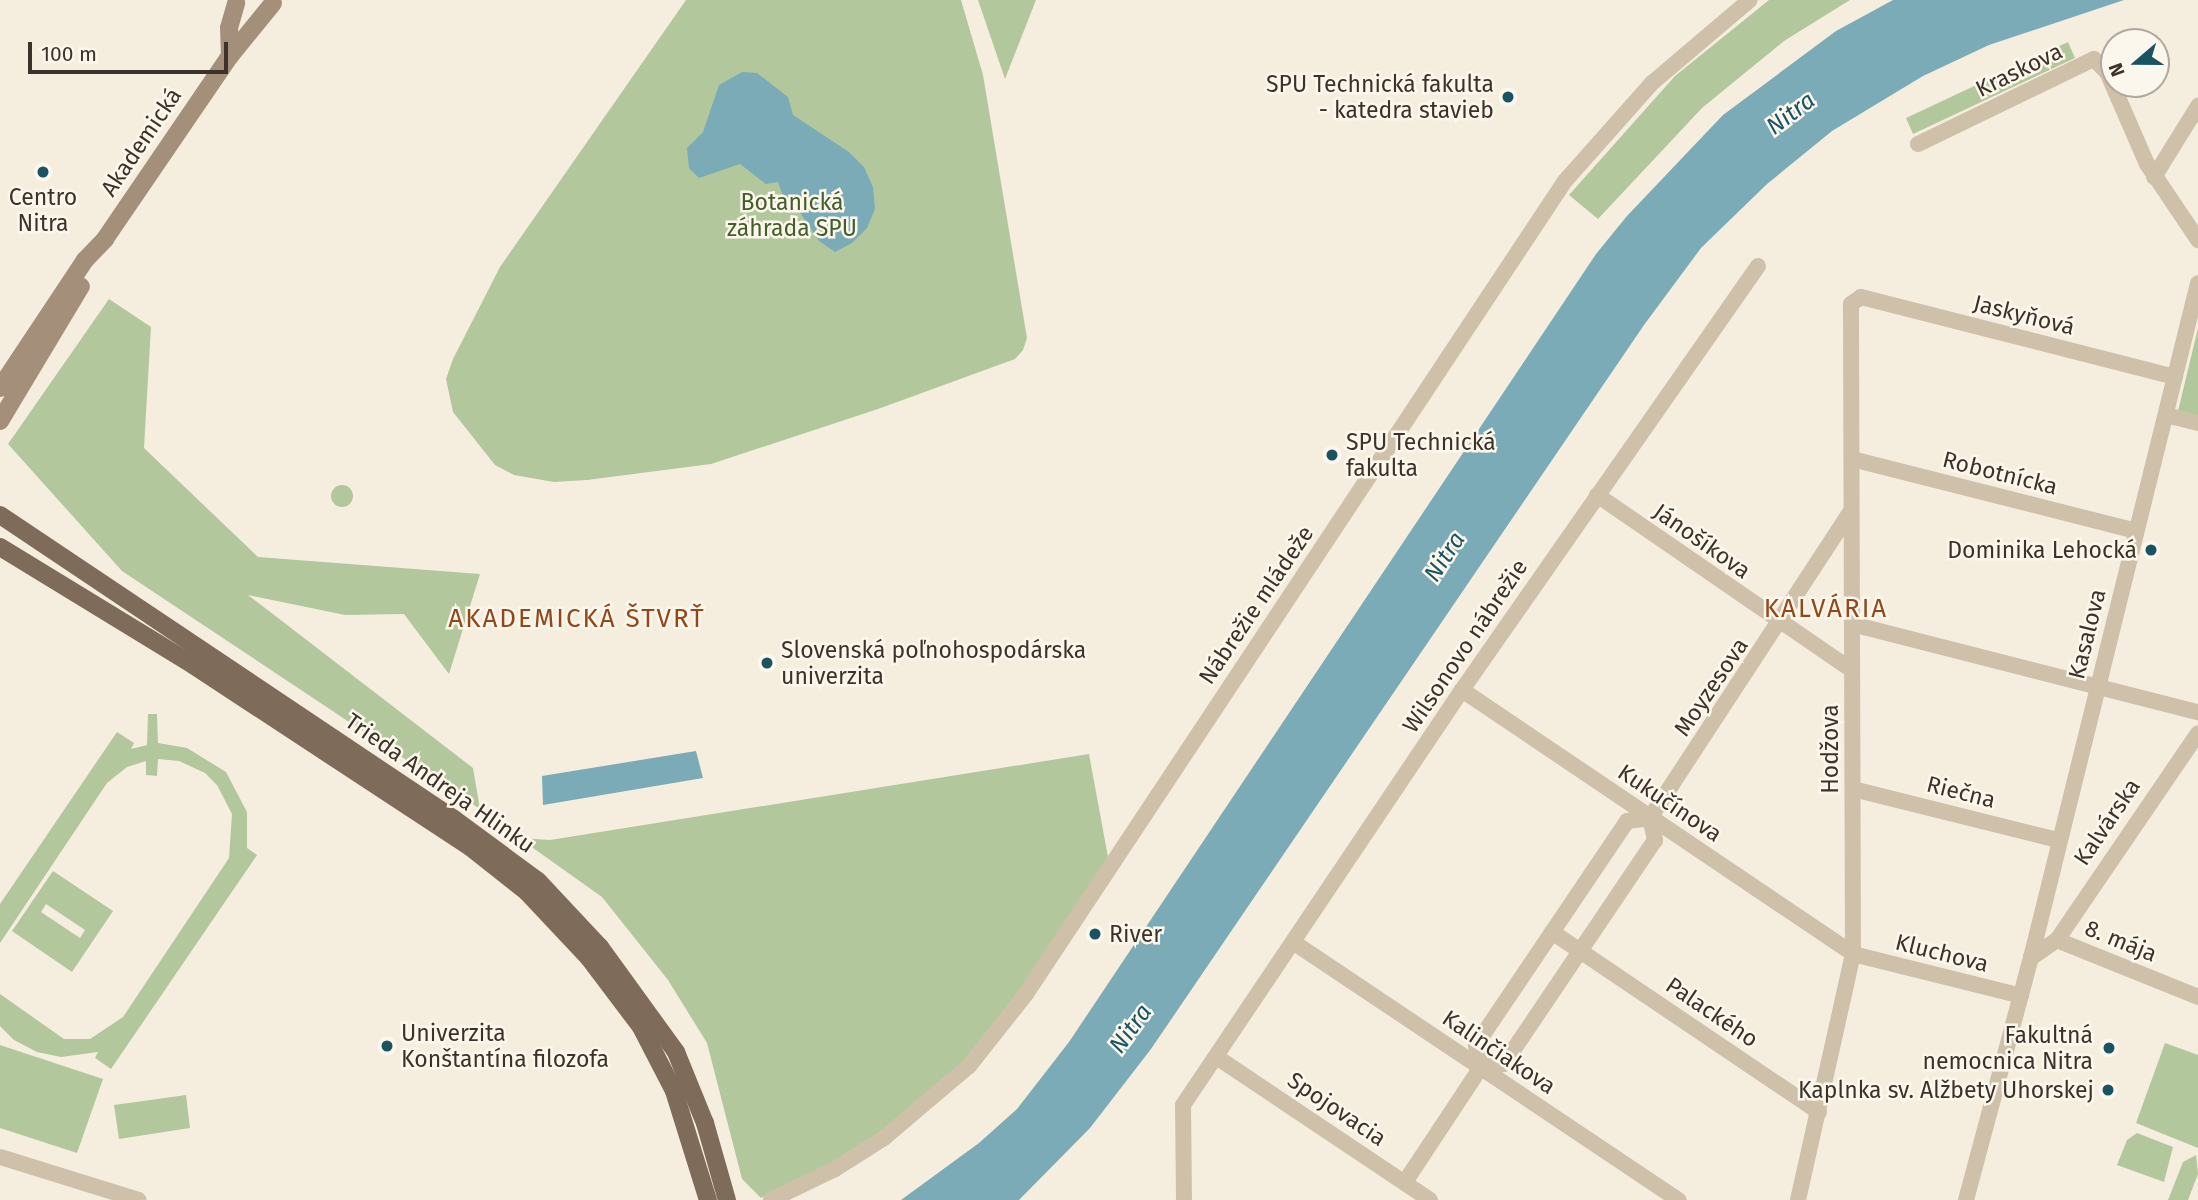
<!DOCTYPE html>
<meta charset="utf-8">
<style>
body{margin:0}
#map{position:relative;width:2198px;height:1200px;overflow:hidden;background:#f5eedf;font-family:"Fira Sans",sans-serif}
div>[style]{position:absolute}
.green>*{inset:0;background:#b3c79d}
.round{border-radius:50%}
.water>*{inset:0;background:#7babb6}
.street>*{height:16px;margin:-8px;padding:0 8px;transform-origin:8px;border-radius:8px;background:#cfc0a9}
.secondary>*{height:18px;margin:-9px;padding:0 9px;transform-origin:9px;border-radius:9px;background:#a48f7a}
.primary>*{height:18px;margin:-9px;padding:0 9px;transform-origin:9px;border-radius:9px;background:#7f6b59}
.dots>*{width:19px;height:19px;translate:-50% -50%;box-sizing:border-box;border:4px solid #fcf7ec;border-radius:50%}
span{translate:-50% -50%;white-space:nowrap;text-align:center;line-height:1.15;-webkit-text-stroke:5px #fcf7ec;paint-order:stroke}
.street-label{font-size:23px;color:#3c3229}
.poi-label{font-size:23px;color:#3c3229}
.right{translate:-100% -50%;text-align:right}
.left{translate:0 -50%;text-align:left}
.park-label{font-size:23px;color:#445d2a}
.water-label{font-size:24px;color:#1a5463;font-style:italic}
.quarter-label{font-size:26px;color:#944719;letter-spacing:2px}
.north{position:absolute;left:2100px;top:28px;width:70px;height:70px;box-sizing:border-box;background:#fcf7ec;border:2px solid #afa89e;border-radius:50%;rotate:250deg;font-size:19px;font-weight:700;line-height:28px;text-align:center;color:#3c3229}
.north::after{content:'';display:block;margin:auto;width:24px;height:32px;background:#1a5463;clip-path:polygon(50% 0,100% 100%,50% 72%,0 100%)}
.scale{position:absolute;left:28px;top:42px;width:200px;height:32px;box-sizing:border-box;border:4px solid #3c3229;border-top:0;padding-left:9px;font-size:21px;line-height:24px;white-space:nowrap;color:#3c3229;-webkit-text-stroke:5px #fcf7ec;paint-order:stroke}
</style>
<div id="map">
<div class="green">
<div style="clip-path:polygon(686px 0,961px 0,983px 75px,1027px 338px,1023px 350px,1015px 359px,878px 409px,711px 464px,587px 480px,554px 482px,514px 475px,495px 465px,453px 412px,446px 379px,453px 359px,500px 267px)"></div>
<div style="clip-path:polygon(978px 0,1036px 0,1005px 79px)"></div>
<div style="clip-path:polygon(1769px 0,1850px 0,1784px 41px,1702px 108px,1598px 219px,1569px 195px,1675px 76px)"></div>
<div style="clip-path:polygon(2068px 42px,2075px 58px,1913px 134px,1906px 118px)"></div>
<div style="clip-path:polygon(109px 299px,151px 327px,144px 448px,258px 557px,480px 574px,449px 674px,404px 614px,345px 615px,248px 595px,473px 768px,480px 809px,122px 571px,8px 444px)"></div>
<div style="clip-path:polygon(2198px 328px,2198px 417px,2178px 411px)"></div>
<div class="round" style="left:331px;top:485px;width:22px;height:22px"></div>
<div style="clip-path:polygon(148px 714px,157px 714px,158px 743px,187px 748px,226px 772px,247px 812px,247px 848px,257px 855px,111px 1069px,95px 1058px,98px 1052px,61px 1057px,37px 1052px,14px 1040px,0 1026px,0 994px,64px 1039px,90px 1039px,123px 1017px,229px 858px,232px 814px,217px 785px,205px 773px,179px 761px,158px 759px,157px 776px,146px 775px,146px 761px,127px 767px,107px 783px,0 943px,0 904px,117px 732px,134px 743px,131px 749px,147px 745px)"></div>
<div style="clip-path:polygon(1089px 754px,1108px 857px,1019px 993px,979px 1045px,927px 1098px,844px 1157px,761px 1198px,742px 1179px,707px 1043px,668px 980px,602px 897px,519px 838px,550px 840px)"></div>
<div style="clip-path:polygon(evenodd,53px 871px,113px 911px,72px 972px,12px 931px,53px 871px,46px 904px,85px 930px,80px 938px,41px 912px,46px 904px)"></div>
<div style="clip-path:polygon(2165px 1043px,2198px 1055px,2198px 1148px,2136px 1123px)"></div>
<div style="clip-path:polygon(0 1045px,103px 1079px,77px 1153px,0 1128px)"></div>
<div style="clip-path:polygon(186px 1095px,190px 1128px,119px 1139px,114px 1105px)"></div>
<div style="clip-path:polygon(2137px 1133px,2173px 1147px,2164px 1182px,2117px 1165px,2127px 1140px)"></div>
<div style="clip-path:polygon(2196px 1155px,2198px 1174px,2188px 1200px,2168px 1200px,2183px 1162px)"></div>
</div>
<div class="water">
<div style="clip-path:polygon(1893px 0,2124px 0,1989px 45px,1923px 76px,1832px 131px,1767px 184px,1701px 248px,1644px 325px,1151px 1049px,1090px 1128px,1019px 1200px,901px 1200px,979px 1143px,1017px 1109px,1069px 1042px,1596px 254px,1627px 216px,1723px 115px,1836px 31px)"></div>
<div style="clip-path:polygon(742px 72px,757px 73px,788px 97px,793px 115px,849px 152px,864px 167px,873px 187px,875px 209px,867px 228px,852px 243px,835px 252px,819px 241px,797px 208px,784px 199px,778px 182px,766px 184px,740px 164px,699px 178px,689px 168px,687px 148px,703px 132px,719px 85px)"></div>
<div style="clip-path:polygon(696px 751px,703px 778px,543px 805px,542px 776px)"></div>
</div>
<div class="street">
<div style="left:1918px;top:144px;width:195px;rotate:-25.8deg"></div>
<div style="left:2094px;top:59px;width:18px;rotate:45deg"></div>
<div style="left:2107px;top:72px;width:100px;rotate:66.5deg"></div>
<div style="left:2147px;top:164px;width:92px;rotate:56.1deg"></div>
<div style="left:2154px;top:177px;width:84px;rotate:-58.2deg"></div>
<div style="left:2166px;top:415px;width:33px;rotate:14deg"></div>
<div style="left:1852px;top:459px;width:293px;rotate:14.2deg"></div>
<div style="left:1597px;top:495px;width:309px;rotate:34.5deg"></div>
<div style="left:1852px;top:624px;width:357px;rotate:14.3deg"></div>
<div style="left:1462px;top:690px;width:472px;rotate:34deg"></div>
<div style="left:1853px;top:954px;width:173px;rotate:14deg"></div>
<div style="left:1853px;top:789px;width:211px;rotate:14deg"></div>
<div style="left:1650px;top:818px;width:367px;rotate:-56.8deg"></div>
<div style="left:1552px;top:932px;width:322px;rotate:34deg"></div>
<div style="left:2057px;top:940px;width:152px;rotate:22deg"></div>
<div style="left:1293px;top:942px;width:464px;rotate:33.8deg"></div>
<div style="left:2031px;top:958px;width:32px;rotate:-35deg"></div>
<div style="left:2057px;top:940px;width:250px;rotate:-55.7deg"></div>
<div style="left:1218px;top:1058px;width:255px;rotate:33.8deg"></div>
<div style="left:0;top:1157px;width:145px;rotate:17.2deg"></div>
<div style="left:1405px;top:1182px;width:138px;rotate:-56.5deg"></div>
<div style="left:1481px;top:1067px;width:23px;rotate:-103deg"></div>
<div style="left:1476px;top:1045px;width:270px;rotate:-56deg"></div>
<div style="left:1627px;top:821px;width:23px;rotate:-7deg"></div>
<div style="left:1650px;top:818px;width:23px;rotate:77deg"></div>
<div style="left:1655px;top:840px;width:270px;rotate:124deg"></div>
<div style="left:1504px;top:1064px;width:23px;rotate:173deg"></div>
<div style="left:771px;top:1200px;width:71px;rotate:-25.8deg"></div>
<div style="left:835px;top:1169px;width:58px;rotate:-32.3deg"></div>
<div style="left:884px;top:1138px;width:111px;rotate:-40.3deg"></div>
<div style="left:969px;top:1066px;width:92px;rotate:-51.6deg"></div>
<div style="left:1026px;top:994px;width:975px;rotate:-56.46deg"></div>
<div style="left:1565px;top:181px;width:131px;rotate:-48.4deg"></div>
<div style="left:1652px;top:83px;width:128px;rotate:-40.3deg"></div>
<div style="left:1184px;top:1200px;width:95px;rotate:-90.6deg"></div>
<div style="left:1183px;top:1105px;width:500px;rotate:-56.09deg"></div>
<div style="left:1462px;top:690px;width:517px;rotate:-55.08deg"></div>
<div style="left:1798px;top:1200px;width:252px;rotate:-77.4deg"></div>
<div style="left:1853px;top:954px;width:650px;rotate:-90.18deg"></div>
<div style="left:1851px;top:304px;width:12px;rotate:-35deg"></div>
<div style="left:1861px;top:297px;width:324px;rotate:14.3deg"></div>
<div style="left:1966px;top:1200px;width:251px;rotate:-75deg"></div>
<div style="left:2031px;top:958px;width:695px;rotate:-76.1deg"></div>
</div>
<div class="secondary">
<div style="left:230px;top:56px;width:28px;rotate:-92deg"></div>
<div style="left:229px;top:28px;width:26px;rotate:-74deg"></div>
<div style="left:0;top:388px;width:154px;rotate:-56.4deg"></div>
<div style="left:85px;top:260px;width:29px;rotate:-46deg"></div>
<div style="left:105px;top:239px;width:222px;rotate:-55.7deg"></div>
<div style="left:230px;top:56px;width:68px;rotate:-50.9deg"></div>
<div style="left:0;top:421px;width:157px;rotate:-59deg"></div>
</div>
<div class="primary">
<div style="left:0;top:515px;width:546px;rotate:33.81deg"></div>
<div style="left:454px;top:819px;width:104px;rotate:36.4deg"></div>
<div style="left:538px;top:881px;width:91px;rotate:46.8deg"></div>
<div style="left:600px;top:947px;width:130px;rotate:54.1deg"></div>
<div style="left:676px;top:1052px;width:77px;rotate:67.8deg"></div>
<div style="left:705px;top:1123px;width:80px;rotate:74.1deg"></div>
<div style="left:0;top:547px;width:226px;rotate:31.4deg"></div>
<div style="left:193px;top:665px;width:331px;rotate:33.3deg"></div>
<div style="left:470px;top:847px;width:73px;rotate:38.3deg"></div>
<div style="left:527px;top:892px;width:91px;rotate:46.8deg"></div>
<div style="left:589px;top:958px;width:86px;rotate:53deg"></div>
<div style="left:641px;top:1027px;width:72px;rotate:62.7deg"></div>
<div style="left:674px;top:1091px;width:114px;rotate:72.7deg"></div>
</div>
<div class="dots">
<div style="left:1508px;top:97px;background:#1a5463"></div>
<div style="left:43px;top:172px;background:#1a5463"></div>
<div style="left:1332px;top:455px;background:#1a5463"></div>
<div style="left:2151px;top:550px;background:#1a5463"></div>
<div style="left:767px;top:663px;background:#1a5463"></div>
<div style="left:1095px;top:934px;background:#1a5463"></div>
<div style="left:387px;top:1046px;background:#1a5463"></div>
<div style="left:2109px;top:1048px;background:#1a5463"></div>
<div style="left:2108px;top:1090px;background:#1a5463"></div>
</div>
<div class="street-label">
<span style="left:2019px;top:70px;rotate:-26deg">Kraskova</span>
<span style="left:141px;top:142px;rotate:-56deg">Akademická</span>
<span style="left:2024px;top:315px;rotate:14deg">Jaskyňová</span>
<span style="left:2000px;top:473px;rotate:14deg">Robotnícka</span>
<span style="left:1702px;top:541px;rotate:35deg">Jánošíkova</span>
<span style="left:1256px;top:605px;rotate:-56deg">Nábrežie mládeže</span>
<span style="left:2087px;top:634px;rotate:-76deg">Kasalova</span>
<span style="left:1465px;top:646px;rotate:-56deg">Wilsonovo nábrežie</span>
<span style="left:1711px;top:687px;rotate:-56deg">Moyzesova</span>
<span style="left:1830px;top:749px;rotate:-90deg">Hodžova</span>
<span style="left:440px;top:783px;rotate:35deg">Trieda Andreja Hlinku</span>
<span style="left:1961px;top:792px;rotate:14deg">Riečna</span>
<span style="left:1670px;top:803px;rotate:34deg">Kukučínova</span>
<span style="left:2107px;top:822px;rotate:-56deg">Kalvárska</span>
<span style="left:2121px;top:941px;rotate:22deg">8. mája</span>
<span style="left:1942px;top:953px;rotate:14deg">Kluchova</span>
<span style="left:1712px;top:1012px;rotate:34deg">Palackého</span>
<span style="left:1499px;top:1052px;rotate:34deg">Kalinčiakova</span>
<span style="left:1337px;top:1109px;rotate:34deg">Spojovacia</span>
</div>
<div class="poi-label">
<span class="right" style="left:1494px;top:97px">SPU Technická fakulta<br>- katedra stavieb</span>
<span style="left:43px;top:210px">Centro<br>Nitra</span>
<span class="left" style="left:1346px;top:455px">SPU Technická<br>fakulta</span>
<span class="right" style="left:2137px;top:550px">Dominika Lehocká</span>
<span class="left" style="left:781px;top:663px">Slovenská poľnohospodárska<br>univerzita</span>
<span class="left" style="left:1109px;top:934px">River</span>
<span class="left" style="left:401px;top:1046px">Univerzita<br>Konštantína filozofa</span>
<span class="right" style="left:2093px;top:1048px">Fakultná<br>nemocnica Nitra</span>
<span class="right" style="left:2094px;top:1090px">Kaplnka sv. Alžbety Uhorskej</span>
</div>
<div class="park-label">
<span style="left:792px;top:215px">Botanická<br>záhrada SPU</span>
</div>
<div class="water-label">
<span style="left:1791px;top:114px;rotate:-37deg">Nitra</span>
<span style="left:1445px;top:557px;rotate:-57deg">Nitra</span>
<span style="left:1131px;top:1029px;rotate:-54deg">Nitra</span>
</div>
<div class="quarter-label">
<span style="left:1826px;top:609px">KALVÁRIA</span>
<span style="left:577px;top:619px">AKADEMICKÁ ŠTVRŤ</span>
</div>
<div class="north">N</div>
<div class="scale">100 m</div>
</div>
